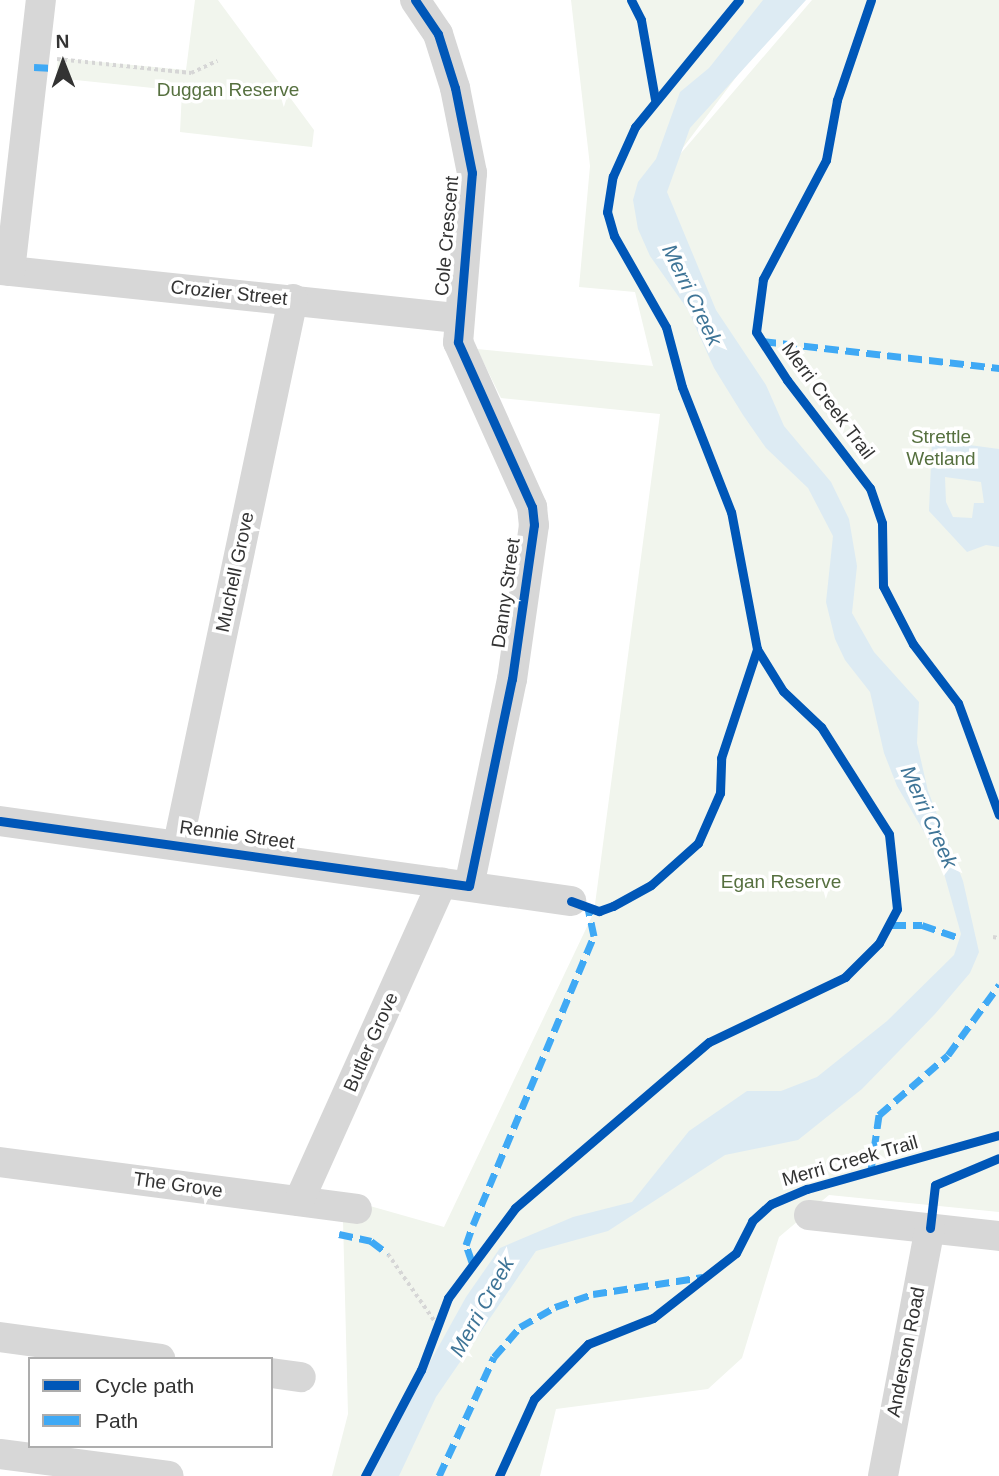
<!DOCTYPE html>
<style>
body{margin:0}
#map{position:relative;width:999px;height:1476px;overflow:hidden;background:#fff;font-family:Arial,sans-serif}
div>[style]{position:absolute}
.green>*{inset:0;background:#f1f5ed}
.water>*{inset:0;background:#ddebf3}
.path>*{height:3.5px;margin-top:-1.75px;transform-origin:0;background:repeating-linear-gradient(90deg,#d6d6d6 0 3.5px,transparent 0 7px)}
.minor>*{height:30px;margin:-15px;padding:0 15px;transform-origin:15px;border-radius:15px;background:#d7d7d7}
.quiet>*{height:7px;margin-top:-3.5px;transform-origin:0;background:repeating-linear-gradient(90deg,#3fa9f5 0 14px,transparent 0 21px)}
.cycleway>*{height:9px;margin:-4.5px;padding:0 4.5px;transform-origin:4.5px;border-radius:4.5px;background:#0057b8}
span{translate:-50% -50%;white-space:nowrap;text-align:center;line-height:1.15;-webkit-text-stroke:7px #fff;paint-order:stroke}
.park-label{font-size:19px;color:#56703f}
.street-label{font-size:19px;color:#333}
.water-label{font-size:21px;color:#3f7597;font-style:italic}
.legend{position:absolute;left:28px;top:1357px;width:245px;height:91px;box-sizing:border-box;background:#fff;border:2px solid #adadad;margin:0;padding:9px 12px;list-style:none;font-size:21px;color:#333}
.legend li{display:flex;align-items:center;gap:14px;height:35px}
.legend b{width:35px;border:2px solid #adadad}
.north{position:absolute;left:28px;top:28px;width:70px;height:70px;-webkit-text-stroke:5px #fff;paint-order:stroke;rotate:359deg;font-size:19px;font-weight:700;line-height:28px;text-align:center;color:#333}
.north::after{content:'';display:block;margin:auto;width:24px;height:32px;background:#333;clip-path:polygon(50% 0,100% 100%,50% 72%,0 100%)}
</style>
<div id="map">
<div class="green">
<div style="clip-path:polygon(195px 0,218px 0,314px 130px,312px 147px,180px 132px,182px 91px,56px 78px,58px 58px,186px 70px)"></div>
<div style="clip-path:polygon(571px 0,794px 0,664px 173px,812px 0,999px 0,999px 1212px,829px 1195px,779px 1237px,742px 1358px,708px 1389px,556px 1409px,540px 1476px,332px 1476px,348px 1414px,343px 1220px,370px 1206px,444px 1227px,594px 912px,660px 414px,501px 398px,477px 349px,653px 366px,635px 292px,579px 287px,590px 166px)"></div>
</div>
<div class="water">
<div style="clip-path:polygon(763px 0,806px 0,690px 128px,667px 192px,716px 310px,766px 385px,784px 426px,831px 482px,849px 519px,857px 566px,852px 613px,874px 652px,919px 702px,917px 743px,928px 791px,963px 881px,979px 952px,970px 973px,935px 1014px,862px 1089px,798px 1140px,725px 1155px,608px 1231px,536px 1251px,436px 1397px,399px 1476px,367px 1476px,466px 1297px,500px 1248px,573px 1217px,632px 1202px,689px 1131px,747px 1091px,781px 1091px,817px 1077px,887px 1021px,954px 955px,961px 934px,940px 859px,897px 786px,884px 753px,870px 692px,845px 660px,835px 639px,826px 602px,833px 536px,808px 488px,766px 448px,743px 415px,714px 368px,688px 310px,650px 256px,638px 229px,633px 200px,638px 182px,656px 159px,680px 92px,709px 68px)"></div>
<div style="clip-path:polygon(evenodd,932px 440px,999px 449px,999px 547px,986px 545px,967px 552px,929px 511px,932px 440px,945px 477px,981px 482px,984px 503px,974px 503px,972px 518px,953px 517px,946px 502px,945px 477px)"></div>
</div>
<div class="path">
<div style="left:57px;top:59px;width:135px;rotate:6deg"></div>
<div style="left:191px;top:73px;width:29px;rotate:-25deg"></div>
<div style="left:993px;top:937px;width:6px;rotate:9deg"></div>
<div style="left:388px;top:1254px;width:84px;rotate:55.2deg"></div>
</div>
<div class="minor">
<div style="left:415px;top:0;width:41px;rotate:55.9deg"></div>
<div style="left:438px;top:34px;width:57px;rotate:72.5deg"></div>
<div style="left:455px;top:88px;width:87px;rotate:78.7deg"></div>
<div style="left:472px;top:173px;width:170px;rotate:94.7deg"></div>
<div style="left:458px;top:342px;width:181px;rotate:65.8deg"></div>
<div style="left:532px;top:507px;width:18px;rotate:84deg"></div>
<div style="left:534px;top:525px;width:156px;rotate:98.1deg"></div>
<div style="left:512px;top:679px;width:211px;rotate:101.7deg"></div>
<div style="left:0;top:270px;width:460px;rotate:6deg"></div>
<div style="left:10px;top:271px;width:273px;rotate:-83.5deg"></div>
<div style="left:0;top:821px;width:577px;rotate:7.98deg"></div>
<div style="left:178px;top:844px;width:557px;rotate:-78.08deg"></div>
<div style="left:0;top:1162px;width:360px;rotate:7.5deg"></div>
<div style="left:299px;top:1201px;width:349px;rotate:-65.8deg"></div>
<div style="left:809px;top:1215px;width:191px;rotate:6.3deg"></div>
<div style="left:0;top:1337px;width:162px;rotate:7.8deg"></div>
<div style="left:271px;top:1373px;width:30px;rotate:8deg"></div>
<div style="left:0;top:1454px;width:170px;rotate:7.4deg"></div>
<div style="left:883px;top:1476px;width:252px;rotate:-79.3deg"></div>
</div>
<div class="quiet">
<div style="left:34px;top:67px;width:20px;rotate:3deg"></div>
<div style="left:762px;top:341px;width:239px;rotate:6.5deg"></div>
<div style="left:892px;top:925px;width:30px"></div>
<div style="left:922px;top:925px;width:40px;rotate:18.9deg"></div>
<div style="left:871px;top:1170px;width:56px;rotate:-81.7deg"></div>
<div style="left:879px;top:1115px;width:91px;rotate:-41deg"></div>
<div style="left:948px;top:1055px;width:87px;rotate:-53.9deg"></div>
<div style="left:339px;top:1234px;width:33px;rotate:12deg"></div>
<div style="left:371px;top:1241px;width:21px;rotate:37deg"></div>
<div style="left:472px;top:1262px;width:18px;rotate:-109deg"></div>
<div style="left:466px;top:1245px;width:21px;rotate:-71deg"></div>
<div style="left:473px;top:1225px;width:313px;rotate:-67.3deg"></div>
<div style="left:594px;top:936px;width:30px;rotate:-102deg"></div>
<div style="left:439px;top:1476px;width:131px;rotate:-65.2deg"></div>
<div style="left:494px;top:1357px;width:40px;rotate:-49deg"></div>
<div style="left:520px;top:1327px;width:40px;rotate:-29.7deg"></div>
<div style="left:555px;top:1307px;width:40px;rotate:-18.9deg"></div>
<div style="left:593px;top:1294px;width:111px;rotate:-8.8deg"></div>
</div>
<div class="cycleway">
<div style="left:631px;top:0;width:22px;rotate:63deg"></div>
<div style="left:641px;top:20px;width:80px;rotate:80deg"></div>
<div style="left:871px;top:0;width:106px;rotate:108.8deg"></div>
<div style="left:837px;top:100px;width:61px;rotate:100.4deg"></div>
<div style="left:826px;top:160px;width:135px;rotate:117.9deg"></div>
<div style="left:763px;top:279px;width:53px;rotate:97.5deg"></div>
<div style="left:756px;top:332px;width:57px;rotate:57.1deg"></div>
<div style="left:787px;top:380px;width:136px;rotate:52.5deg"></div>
<div style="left:870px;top:488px;width:37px;rotate:71deg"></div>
<div style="left:882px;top:523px;width:63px;rotate:89.1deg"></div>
<div style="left:883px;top:586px;width:65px;rotate:62.7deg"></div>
<div style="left:913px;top:644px;width:74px;rotate:52.7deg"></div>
<div style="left:958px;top:703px;width:119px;rotate:69.9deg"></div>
<div style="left:0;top:821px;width:473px;rotate:7.9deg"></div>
<div style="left:469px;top:886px;width:211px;rotate:-78.3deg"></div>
<div style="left:512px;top:679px;width:156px;rotate:-81.9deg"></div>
<div style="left:534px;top:525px;width:18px;rotate:-96deg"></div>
<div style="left:532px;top:507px;width:181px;rotate:-114.2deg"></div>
<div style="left:458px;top:342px;width:170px;rotate:-85.3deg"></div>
<div style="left:472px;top:173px;width:87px;rotate:-101.3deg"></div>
<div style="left:455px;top:88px;width:57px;rotate:-107.5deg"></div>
<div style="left:438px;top:34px;width:41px;rotate:-124.1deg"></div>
<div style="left:571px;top:901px;width:30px;rotate:20deg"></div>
<div style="left:599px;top:911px;width:15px;rotate:-20deg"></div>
<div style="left:613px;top:906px;width:43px;rotate:-28.9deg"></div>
<div style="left:651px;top:885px;width:63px;rotate:-41.8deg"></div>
<div style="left:698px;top:843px;width:55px;rotate:-66.3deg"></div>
<div style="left:720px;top:793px;width:35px;rotate:-88deg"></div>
<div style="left:721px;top:758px;width:115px;rotate:-71.7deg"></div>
<div style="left:930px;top:1228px;width:43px;rotate:-83.4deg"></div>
<div style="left:935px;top:1185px;width:69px;rotate:-22.9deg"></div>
<div style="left:365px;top:1476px;width:120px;rotate:-62.2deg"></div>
<div style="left:421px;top:1370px;width:77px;rotate:-69.4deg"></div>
<div style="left:448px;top:1298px;width:112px;rotate:-53.3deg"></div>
<div style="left:515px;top:1208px;width:255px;rotate:-40.6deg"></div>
<div style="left:709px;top:1042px;width:151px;rotate:-25.5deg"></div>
<div style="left:845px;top:977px;width:48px;rotate:-45deg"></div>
<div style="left:879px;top:943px;width:38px;rotate:-62deg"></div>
<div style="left:897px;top:909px;width:75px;rotate:-96.1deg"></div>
<div style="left:889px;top:834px;width:127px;rotate:-122.4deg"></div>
<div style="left:821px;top:727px;width:52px;rotate:-136.5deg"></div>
<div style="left:783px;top:691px;width:49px;rotate:-121.8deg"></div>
<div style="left:757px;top:649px;width:139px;rotate:-100.7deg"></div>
<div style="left:731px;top:512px;width:134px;rotate:-111.4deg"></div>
<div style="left:682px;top:387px;width:62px;rotate:-104.9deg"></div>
<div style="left:666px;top:327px;width:105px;rotate:-119.7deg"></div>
<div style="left:614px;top:236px;width:25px;rotate:-106deg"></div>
<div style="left:607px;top:212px;width:36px;rotate:-81deg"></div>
<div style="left:613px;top:176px;width:54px;rotate:-65.8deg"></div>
<div style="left:635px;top:127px;width:164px;rotate:-50.7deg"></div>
<div style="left:499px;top:1476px;width:85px;rotate:-65.6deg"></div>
<div style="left:534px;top:1399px;width:77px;rotate:-45.5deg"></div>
<div style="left:588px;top:1344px;width:70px;rotate:-21.8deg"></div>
<div style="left:653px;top:1318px;width:105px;rotate:-38.1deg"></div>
<div style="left:736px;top:1253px;width:36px;rotate:-63deg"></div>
<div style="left:752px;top:1221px;width:25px;rotate:-42deg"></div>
<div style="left:771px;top:1204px;width:39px;rotate:-23deg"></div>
<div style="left:807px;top:1189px;width:199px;rotate:-15.7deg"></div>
</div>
<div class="park-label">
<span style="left:228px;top:90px">Duggan Reserve</span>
<span style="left:941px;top:448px">Strettle<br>Wetland</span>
<span style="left:781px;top:882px">Egan Reserve</span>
</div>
<div class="street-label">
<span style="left:447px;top:236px;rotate:-85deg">Cole Crescent</span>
<span style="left:229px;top:293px;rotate:6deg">Crozier Street</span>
<span style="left:828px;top:401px;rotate:53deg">Merri Creek Trail</span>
<span style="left:235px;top:572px;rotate:-78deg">Muchell Grove</span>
<span style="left:506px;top:593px;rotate:-82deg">Danny Street</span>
<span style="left:237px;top:835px;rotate:8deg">Rennie Street</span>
<span style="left:371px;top:1042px;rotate:-66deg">Butler Grove</span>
<span style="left:850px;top:1161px;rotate:-16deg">Merri Creek Trail</span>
<span style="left:178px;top:1185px;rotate:8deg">The Grove</span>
<span style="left:906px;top:1352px;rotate:-79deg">Anderson Road</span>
</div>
<div class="water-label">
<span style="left:692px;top:295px;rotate:64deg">Merri Creek</span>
<span style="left:929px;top:817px;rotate:66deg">Merri Creek</span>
<span style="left:482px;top:1307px;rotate:-61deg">Merri Creek</span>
</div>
<ul class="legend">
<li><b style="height:9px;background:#0057b8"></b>Cycle path</li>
<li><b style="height:9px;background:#3fa9f5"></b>Path</li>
</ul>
<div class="north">N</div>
</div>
